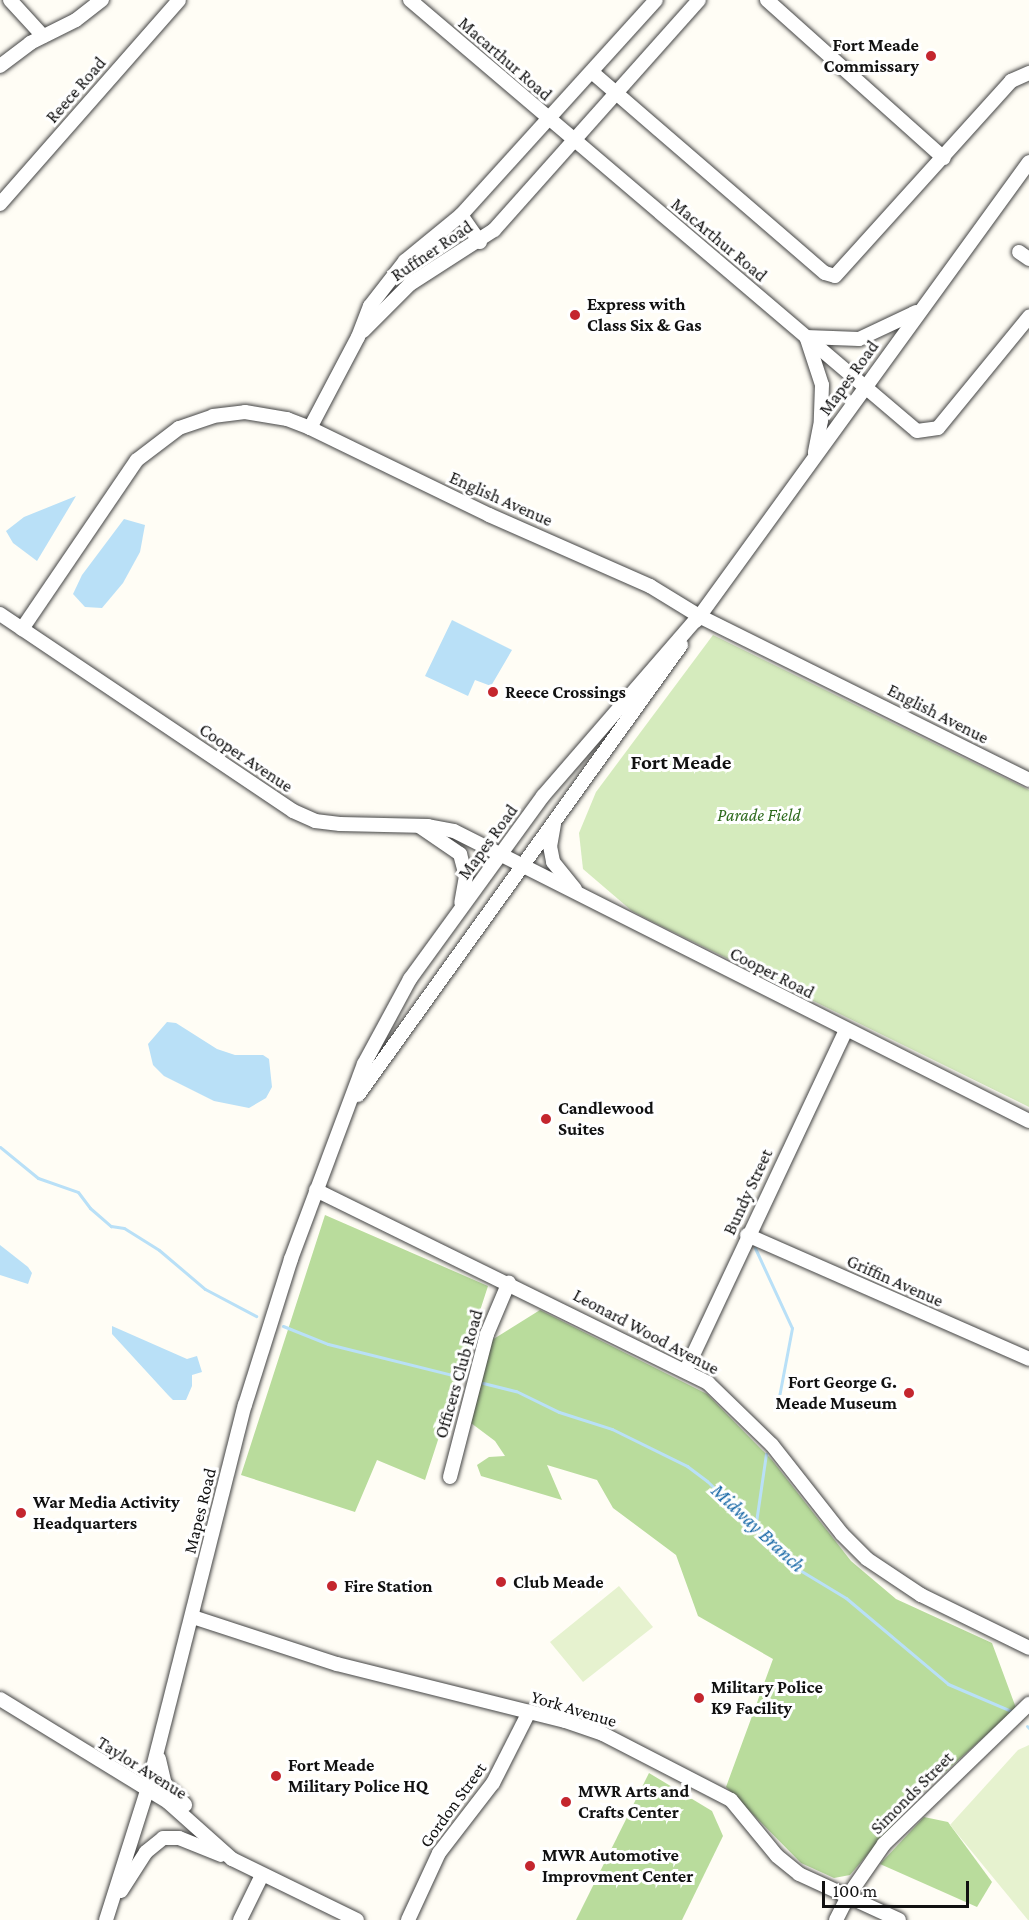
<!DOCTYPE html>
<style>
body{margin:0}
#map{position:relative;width:1029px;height:1920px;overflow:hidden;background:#fffdf5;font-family:"Crimson Pro",serif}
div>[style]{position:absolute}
.green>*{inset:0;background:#d5ebbd}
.forest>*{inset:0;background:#b9dc9c}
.pitch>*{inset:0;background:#e6f2cf}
.water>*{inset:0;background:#b9e0f7}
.stream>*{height:3px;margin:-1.5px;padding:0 1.5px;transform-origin:1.5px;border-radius:1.5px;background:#b9e0f7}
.roads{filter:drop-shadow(0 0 2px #444) drop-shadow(0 0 2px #444)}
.minor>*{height:14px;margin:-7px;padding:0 7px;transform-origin:7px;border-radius:7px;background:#fff}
.dots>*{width:16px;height:16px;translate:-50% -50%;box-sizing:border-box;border:3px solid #fff;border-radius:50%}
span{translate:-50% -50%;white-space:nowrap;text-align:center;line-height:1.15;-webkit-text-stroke:6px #fff;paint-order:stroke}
.poi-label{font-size:18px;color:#111;font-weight:700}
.right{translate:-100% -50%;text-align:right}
.left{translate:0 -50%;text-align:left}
.street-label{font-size:18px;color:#111}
.park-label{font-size:18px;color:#2f6b1f;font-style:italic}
.water-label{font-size:20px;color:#1768a6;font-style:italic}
.quarter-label{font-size:21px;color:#111;font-weight:700}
.scale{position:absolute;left:822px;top:1881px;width:147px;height:27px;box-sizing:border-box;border:3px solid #111;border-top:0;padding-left:8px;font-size:18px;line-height:21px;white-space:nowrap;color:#111;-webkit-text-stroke:4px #fff;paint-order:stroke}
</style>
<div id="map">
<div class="green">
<div style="clip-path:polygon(713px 635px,1029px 790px,1029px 1107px,653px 922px,632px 911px,583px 869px,579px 833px,596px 792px)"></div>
</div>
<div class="forest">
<div style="clip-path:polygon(325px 1215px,488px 1286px,425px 1480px,377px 1460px,355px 1512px,241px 1475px)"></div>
<div style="clip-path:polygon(540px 1310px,707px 1394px,772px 1460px,851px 1561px,896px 1599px,992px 1643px,1016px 1708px,913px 1801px,850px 1875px,834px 1878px,801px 1863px,726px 1787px,773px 1659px,698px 1616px,676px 1555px,613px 1508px,597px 1480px,547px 1465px,562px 1500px,481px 1476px,477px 1465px,489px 1457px,505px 1456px,495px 1441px,471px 1423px,492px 1340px)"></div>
<div style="clip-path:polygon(649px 1773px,712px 1811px,723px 1836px,682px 1920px,576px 1920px)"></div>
<div style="clip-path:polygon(924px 1817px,948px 1822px,992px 1882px,977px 1907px,880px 1864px)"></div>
</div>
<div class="pitch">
<div style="clip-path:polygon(619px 1586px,653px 1627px,583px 1682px,550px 1642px)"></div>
<div style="clip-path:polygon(1029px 1745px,1029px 1920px,1028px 1920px,950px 1825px,1018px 1750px)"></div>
</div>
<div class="water">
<div style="clip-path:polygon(76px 496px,37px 561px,13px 543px,6px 531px,24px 517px)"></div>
<div style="clip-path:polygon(124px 519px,145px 525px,140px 552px,123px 583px,102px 608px,85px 607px,73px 594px,82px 575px)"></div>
<div style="clip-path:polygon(452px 620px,512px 650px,491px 686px,475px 680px,468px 696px,425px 676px)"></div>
<div style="clip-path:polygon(167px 1022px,176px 1023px,217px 1049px,235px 1055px,263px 1055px,269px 1059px,272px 1087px,266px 1098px,249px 1108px,214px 1101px,164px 1076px,153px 1065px,148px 1044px)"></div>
<div style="clip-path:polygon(0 1245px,28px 1267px,32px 1273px,28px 1284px,0 1275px)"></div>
<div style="clip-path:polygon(112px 1326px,187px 1359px,197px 1356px,202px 1372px,192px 1375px,192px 1386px,186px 1400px,173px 1400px,168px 1395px,112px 1334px)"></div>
</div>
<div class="stream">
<div style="left:0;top:1147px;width:49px;rotate:39.2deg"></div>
<div style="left:38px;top:1178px;width:42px;rotate:19.3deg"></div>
<div style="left:78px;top:1192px;width:20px;rotate:53deg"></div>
<div style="left:90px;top:1208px;width:28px;rotate:41deg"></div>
<div style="left:111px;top:1226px;width:13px;rotate:9deg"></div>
<div style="left:124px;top:1228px;width:41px;rotate:32.2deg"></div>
<div style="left:159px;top:1250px;width:60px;rotate:40.3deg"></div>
<div style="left:205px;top:1289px;width:58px;rotate:27.9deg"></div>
<div style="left:755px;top:1248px;width:88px;rotate:65.2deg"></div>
<div style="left:792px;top:1328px;width:70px;rotate:100.7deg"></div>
<div style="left:283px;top:1326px;width:48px;rotate:21.8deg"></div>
<div style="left:328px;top:1344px;width:140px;rotate:14deg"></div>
<div style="left:483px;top:1383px;width:34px;rotate:14deg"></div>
<div style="left:516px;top:1391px;width:48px;rotate:26deg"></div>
<div style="left:559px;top:1412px;width:56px;rotate:17.8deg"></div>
<div style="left:612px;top:1429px;width:84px;rotate:26.3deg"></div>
<div style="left:687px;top:1466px;width:25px;rotate:37deg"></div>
<div style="left:707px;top:1481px;width:127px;rotate:44deg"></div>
<div style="left:798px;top:1569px;width:56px;rotate:31.1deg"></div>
<div style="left:846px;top:1598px;width:133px;rotate:40.1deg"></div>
<div style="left:948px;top:1684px;width:69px;rotate:23.2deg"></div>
<div style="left:755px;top:1529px;width:76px;rotate:-81.7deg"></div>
<div style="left:1027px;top:1726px;width:3px;rotate:45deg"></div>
</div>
<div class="roads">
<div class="minor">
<div style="left:10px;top:0;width:49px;rotate:47.5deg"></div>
<div style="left:410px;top:0;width:665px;rotate:40.37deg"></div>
<div style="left:917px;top:431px;width:21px;rotate:-8deg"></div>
<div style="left:938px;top:428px;width:144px;rotate:-50.7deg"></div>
<div style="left:767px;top:0;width:237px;rotate:41.8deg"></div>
<div style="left:0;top:66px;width:38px;rotate:-37deg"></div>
<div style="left:30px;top:43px;width:51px;rotate:-26.6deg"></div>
<div style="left:76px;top:20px;width:33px;rotate:-38deg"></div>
<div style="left:593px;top:73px;width:306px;rotate:40.8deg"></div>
<div style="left:825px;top:273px;width:10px;rotate:17deg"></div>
<div style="left:835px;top:276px;width:263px;rotate:-47.9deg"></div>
<div style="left:1011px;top:81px;width:20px;rotate:-24deg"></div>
<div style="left:0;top:204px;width:271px;rotate:-48.7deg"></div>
<div style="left:461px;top:215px;width:33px;rotate:55deg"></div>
<div style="left:1019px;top:252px;width:12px;rotate:35deg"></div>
<div style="left:363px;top:331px;width:66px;rotate:-45deg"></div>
<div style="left:410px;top:284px;width:100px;rotate:-32.7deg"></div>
<div style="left:494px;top:230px;width:308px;rotate:-48.3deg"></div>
<div style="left:806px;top:337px;width:53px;rotate:2.2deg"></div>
<div style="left:859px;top:339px;width:63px;rotate:-25.3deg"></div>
<div style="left:807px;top:339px;width:48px;rotate:71.9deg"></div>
<div style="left:822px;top:385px;width:36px;rotate:92deg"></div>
<div style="left:821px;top:421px;width:32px;rotate:101deg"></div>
<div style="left:310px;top:428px;width:103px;rotate:-62.2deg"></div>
<div style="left:358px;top:337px;width:33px;rotate:-69deg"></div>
<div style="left:370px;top:306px;width:57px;rotate:-52.1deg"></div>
<div style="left:405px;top:261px;width:72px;rotate:-39.4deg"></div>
<div style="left:461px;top:215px;width:290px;rotate:-47.8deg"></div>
<div style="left:0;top:614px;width:353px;rotate:33.9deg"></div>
<div style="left:293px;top:811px;width:24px;rotate:24deg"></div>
<div style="left:315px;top:821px;width:25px;rotate:7deg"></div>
<div style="left:340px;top:824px;width:88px;rotate:1.3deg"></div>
<div style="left:428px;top:826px;width:26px;rotate:11deg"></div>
<div style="left:454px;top:831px;width:644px;rotate:26.76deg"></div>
<div style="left:696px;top:621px;width:567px;rotate:-54.04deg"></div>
<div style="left:22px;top:629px;width:204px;rotate:-55.8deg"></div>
<div style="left:137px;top:460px;width:53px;rotate:-37.3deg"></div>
<div style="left:179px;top:428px;width:36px;rotate:-19deg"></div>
<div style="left:213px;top:416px;width:32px;rotate:-7deg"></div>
<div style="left:245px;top:412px;width:43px;rotate:9.5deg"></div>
<div style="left:287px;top:419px;width:25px;rotate:21deg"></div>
<div style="left:310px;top:428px;width:199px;rotate:25.9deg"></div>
<div style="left:489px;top:515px;width:176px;rotate:23.8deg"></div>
<div style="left:650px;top:586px;width:57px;rotate:31.5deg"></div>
<div style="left:699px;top:616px;width:369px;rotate:26.4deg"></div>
<div style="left:554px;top:824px;width:22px;rotate:100deg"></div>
<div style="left:550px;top:846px;width:16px;rotate:79deg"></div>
<div style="left:553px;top:862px;width:35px;rotate:51deg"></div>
<div style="left:419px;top:826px;width:50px;rotate:34.3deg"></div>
<div style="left:460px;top:854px;width:23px;rotate:75deg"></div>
<div style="left:466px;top:876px;width:27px;rotate:100deg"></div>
<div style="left:358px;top:1095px;width:554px;rotate:-54.33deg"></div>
<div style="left:316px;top:1190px;width:437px;rotate:26.2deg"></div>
<div style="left:708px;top:1383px;width:89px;rotate:44.1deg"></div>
<div style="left:772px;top:1445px;width:113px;rotate:51.8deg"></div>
<div style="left:842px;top:1534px;width:35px;rotate:45deg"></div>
<div style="left:867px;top:1559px;width:65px;rotate:33.7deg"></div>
<div style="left:921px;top:1595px;width:120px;rotate:26.1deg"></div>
<div style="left:747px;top:1235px;width:308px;rotate:23.7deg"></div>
<div style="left:686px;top:1370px;width:376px;rotate:-64.8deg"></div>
<div style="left:450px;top:1477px;width:148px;rotate:-75.5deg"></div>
<div style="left:487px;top:1334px;width:56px;rotate:-67.1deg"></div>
<div style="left:193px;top:1617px;width:151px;rotate:18.1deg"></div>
<div style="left:337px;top:1664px;width:235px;rotate:14deg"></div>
<div style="left:565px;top:1721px;width:40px;rotate:18.9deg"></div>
<div style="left:603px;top:1734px;width:144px;rotate:27.3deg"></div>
<div style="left:731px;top:1800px;width:72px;rotate:50.6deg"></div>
<div style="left:777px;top:1856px;width:28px;rotate:39deg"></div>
<div style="left:799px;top:1874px;width:110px;rotate:24.7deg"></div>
<div style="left:0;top:1699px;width:197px;rotate:31.5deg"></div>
<div style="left:168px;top:1802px;width:86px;rotate:41.7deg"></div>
<div style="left:232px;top:1859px;width:139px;rotate:26deg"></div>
<div style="left:159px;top:1759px;width:26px;rotate:77deg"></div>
<div style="left:165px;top:1784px;width:29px;rotate:46deg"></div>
<div style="left:121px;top:1891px;width:46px;rotate:-57.3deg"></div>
<div style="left:146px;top:1852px;width:22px;rotate:-39deg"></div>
<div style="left:163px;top:1838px;width:16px"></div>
<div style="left:179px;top:1838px;width:45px;rotate:22deg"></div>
<div style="left:106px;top:1920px;width:135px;rotate:-72.4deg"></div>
<div style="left:147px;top:1791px;width:398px;rotate:-75.8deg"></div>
<div style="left:245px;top:1405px;width:153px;rotate:-72.5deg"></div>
<div style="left:291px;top:1259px;width:208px;rotate:-69.5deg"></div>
<div style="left:364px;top:1064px;width:97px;rotate:-61.6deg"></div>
<div style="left:410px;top:979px;width:226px;rotate:-54deg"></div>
<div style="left:543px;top:796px;width:238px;rotate:-49.1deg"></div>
<div style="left:240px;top:1920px;width:50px;rotate:-63.9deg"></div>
<div style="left:408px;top:1920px;width:74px;rotate:-65.2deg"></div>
<div style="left:439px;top:1853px;width:88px;rotate:-52.4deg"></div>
<div style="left:493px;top:1783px;width:80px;rotate:-63.1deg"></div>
<div style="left:836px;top:1920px;width:27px;rotate:-63deg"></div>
<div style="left:848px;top:1896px;width:63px;rotate:-55.3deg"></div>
<div style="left:884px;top:1844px;width:202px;rotate:-44deg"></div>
</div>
</div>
<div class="dots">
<div style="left:931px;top:56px;background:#c4262e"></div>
<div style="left:575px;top:315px;background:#c4262e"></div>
<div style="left:493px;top:692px;background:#c4262e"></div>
<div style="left:546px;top:1119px;background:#c4262e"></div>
<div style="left:909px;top:1393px;background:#c4262e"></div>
<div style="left:21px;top:1513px;background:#c4262e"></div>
<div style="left:501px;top:1582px;background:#c4262e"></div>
<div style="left:332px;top:1586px;background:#c4262e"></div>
<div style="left:699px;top:1698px;background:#c4262e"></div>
<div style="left:276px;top:1776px;background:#c4262e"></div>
<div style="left:566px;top:1802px;background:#c4262e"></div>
<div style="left:530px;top:1866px;background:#c4262e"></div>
</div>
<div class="poi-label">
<span class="right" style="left:919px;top:56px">Fort Meade<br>Commissary</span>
<span class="left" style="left:587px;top:315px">Express with<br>Class Six &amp; Gas</span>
<span class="left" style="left:505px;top:692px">Reece Crossings</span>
<span class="left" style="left:558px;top:1119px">Candlewood<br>Suites</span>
<span class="right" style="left:897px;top:1393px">Fort George G.<br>Meade Museum</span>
<span class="left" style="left:33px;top:1513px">War Media Activity<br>Headquarters</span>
<span class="left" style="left:513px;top:1582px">Club Meade</span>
<span class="left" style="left:344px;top:1586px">Fire Station</span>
<span class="left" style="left:711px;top:1698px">Military Police<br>K9 Facility</span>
<span class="left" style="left:288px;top:1776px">Fort Meade<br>Military Police HQ</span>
<span class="left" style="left:578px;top:1802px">MWR Arts and<br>Crafts Center</span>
<span class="left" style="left:542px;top:1866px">MWR Automotive<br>Improvment Center</span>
</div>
<div class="street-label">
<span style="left:505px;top:59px;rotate:41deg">Macarthur Road</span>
<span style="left:76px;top:90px;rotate:-49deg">Reece Road</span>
<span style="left:719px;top:240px;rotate:40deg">MacArthur Road</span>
<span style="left:432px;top:251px;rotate:-34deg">Ruffner Road</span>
<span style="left:849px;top:378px;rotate:-54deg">Mapes Road</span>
<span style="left:501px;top:499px;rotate:24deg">English Avenue</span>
<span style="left:938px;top:714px;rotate:27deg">English Avenue</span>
<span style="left:246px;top:758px;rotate:34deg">Cooper Avenue</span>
<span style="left:488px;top:842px;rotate:-54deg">Mapes Road</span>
<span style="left:772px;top:973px;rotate:27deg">Cooper Road</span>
<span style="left:748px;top:1192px;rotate:-65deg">Bundy Street</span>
<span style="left:895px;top:1281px;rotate:24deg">Griffin Avenue</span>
<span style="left:646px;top:1332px;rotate:28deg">Leonard Wood Avenue</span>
<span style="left:459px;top:1374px;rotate:-74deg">Officers Club Road</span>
<span style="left:200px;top:1511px;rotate:-76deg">Mapes Road</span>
<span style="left:574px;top:1709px;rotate:17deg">York Avenue</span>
<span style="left:142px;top:1768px;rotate:32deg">Taylor Avenue</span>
<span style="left:912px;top:1793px;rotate:-45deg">Simonds Street</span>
<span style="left:453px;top:1805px;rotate:-54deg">Gordon Street</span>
</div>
<div class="park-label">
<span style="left:759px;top:815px">Parade Field</span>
</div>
<div class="water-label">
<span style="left:758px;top:1528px;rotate:43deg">Midway Branch</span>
</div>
<div class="quarter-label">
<span style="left:681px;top:762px">Fort Meade</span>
</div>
<div class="scale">100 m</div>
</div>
